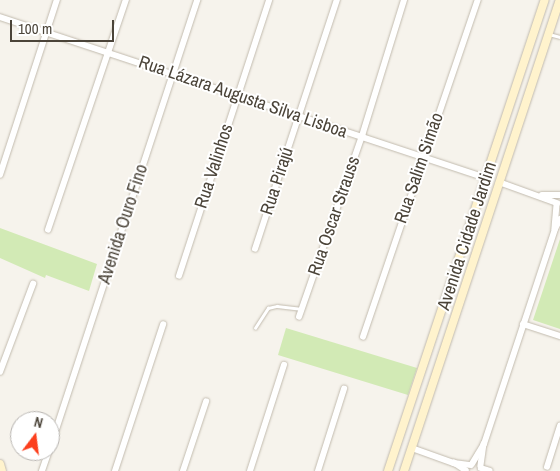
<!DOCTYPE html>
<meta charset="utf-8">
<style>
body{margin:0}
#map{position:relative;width:560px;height:471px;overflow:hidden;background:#f6f3ec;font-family:"Archivo Narrow",sans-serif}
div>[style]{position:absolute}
.green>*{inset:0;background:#d2eab5}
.roads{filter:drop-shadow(0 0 1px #c2bbae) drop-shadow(0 0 1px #c2bbae)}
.lane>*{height:2.5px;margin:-1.25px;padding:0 1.25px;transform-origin:1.25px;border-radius:1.25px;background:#fff}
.street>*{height:5.5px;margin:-2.75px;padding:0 2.75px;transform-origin:2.75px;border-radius:2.75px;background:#fff}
.secondary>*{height:8px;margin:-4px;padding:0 4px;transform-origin:4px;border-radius:4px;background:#fff3cd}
span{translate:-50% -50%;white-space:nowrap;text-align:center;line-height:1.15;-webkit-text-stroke:4px #fff;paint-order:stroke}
.street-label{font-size:18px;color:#4b4439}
.north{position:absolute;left:10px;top:411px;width:50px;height:50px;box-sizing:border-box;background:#fff;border:1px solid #b7b4b0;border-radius:50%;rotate:15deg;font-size:14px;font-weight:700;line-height:20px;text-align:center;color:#4b4439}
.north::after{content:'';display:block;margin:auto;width:18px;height:22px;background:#fc3f1d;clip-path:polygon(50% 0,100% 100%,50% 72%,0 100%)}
.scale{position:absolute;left:10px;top:20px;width:104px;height:22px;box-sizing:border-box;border:2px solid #4b4439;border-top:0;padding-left:6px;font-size:15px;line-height:18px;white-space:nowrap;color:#4b4439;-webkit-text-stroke:4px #fff;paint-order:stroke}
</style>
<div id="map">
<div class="green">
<div style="clip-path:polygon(0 228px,97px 264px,89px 291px,46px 275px,45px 278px,0 258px)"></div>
<div style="clip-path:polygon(560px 239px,560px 329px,533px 320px)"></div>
<div style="clip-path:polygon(286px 328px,417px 368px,408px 395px,278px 355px)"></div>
</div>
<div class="roads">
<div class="lane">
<div style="left:549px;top:34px;width:11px;rotate:15deg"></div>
<div style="left:255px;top:328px;width:24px;rotate:-57deg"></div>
<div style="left:268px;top:308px;width:9px;rotate:-13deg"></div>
<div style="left:277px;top:306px;width:23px;rotate:7deg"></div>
</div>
<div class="street">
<div style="left:0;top:17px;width:512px;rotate:18.33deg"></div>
<div style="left:0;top:175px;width:184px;rotate:-72deg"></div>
<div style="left:499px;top:182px;width:62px;rotate:19.9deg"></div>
<div style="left:542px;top:195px;width:18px"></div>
<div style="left:557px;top:205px;width:24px;rotate:95deg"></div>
<div style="left:555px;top:229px;width:11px;rotate:-63deg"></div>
<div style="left:48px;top:230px;width:243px;rotate:-71.3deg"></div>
<div style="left:255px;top:249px;width:262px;rotate:-71.8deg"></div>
<div style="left:179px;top:276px;width:290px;rotate:-71.9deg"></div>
<div style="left:299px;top:317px;width:192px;rotate:-70.8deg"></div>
<div style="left:362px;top:136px;width:142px;rotate:-72.8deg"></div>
<div style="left:523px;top:324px;width:39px;rotate:18deg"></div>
<div style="left:363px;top:337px;width:356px;rotate:-71.2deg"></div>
<div style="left:0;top:372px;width:94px;rotate:-69.4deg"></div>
<div style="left:484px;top:444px;width:226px;rotate:-71.7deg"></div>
<div style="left:50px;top:448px;width:472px;rotate:-71.8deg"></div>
<div style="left:412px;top:448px;width:45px;rotate:19.7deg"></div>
<div style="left:472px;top:464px;width:23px;rotate:-59deg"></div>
<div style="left:484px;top:444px;width:22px;rotate:98deg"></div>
<div style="left:547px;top:467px;width:43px;rotate:-72.4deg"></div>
<div style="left:481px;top:468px;width:9px;rotate:18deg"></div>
<div style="left:42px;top:471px;width:21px;rotate:-71deg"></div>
<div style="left:115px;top:471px;width:154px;rotate:-71.8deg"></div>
<div style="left:183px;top:471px;width:73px;rotate:-71.6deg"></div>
<div style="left:250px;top:471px;width:111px;rotate:-72.2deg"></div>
<div style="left:318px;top:471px;width:86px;rotate:-72.4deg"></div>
<div style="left:466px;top:471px;width:14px;rotate:-146deg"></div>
<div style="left:454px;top:463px;width:17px;rotate:7deg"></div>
</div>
<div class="secondary">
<div style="left:0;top:464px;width:7px;rotate:74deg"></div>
<div style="left:388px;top:471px;width:496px;rotate:-71.6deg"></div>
<div style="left:404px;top:471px;width:496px;rotate:-71.7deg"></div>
</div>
</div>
<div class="street-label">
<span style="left:243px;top:97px;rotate:19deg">Rua Lázara Augusta Silva Lisboa</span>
<span style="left:214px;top:166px;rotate:-72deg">Rua Valinhos</span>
<span style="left:419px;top:168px;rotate:-71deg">Rua Salim Simão</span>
<span style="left:277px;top:181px;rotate:-72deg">Rua Pirajú</span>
<span style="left:334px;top:216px;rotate:-71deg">Rua Oscar Strauss</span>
<span style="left:123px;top:224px;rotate:-72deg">Avenida Ouro Fino</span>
<span style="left:467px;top:236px;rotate:-72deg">Avenida Cidade Jardim</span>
</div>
<div class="north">N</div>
<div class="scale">100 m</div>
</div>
